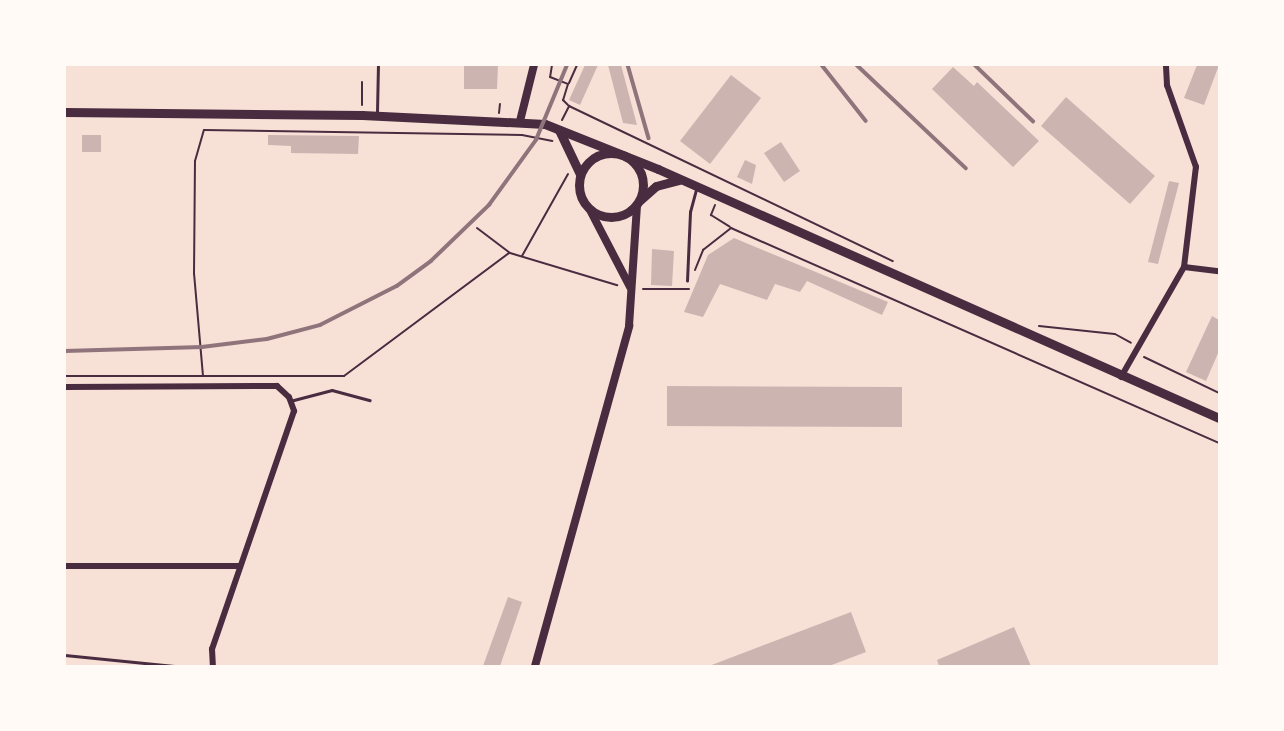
<!DOCTYPE html>
<style>
body{margin:0}
#map{position:relative;width:1284px;height:731px;overflow:hidden;background:#f7e1d7;font-family:"PT Sans",sans-serif}
div>[style]{position:absolute}
.building>*{inset:0;background:#ccb4b1}
.path>*{height:2px;margin:-1px;padding:0 1px;transform-origin:1px;border-radius:1px;background:#4a2c40}
.service>*{height:2.5px;margin:-1.25px;padding:0 1.25px;transform-origin:1.25px;border-radius:1.25px;background:#4a2c40}
.minor>*{height:6px;margin:-3px;padding:0 3px;transform-origin:3px;border-radius:3px;background:#4a2c40}
.tertiary>*{height:8px;margin:-4px;padding:0 4px;transform-origin:4px;border-radius:4px;background:#4a2c40}
.secondary>*{height:9px;margin:-4.5px;padding:0 4.5px;transform-origin:4.5px;border-radius:4.5px;background:#4a2c40}
.secondary>.ring{margin:-4.5px;padding:0;box-sizing:content-box;background:none;border:9px solid #4a2c40;border-radius:50%}
.rail>*{height:3.5px;margin:-1.75px;padding:0 1.75px;transform-origin:1.75px;border-radius:1.75px;background:#8f747c}
span{translate:-50% -50%;white-space:nowrap;text-align:center;line-height:1.15;-webkit-text-stroke:7px #fffaf5;paint-order:stroke}
.frame{position:absolute;inset:0;border:66px solid #fffaf5;pointer-events:none}
</style>
<div id="map">
<div class="building">
<div style="clip-path:polygon(464px 65px,498px 65px,497px 89px,464px 89px)"></div>
<div style="clip-path:polygon(585px 65px,598px 65px,580px 105px,569px 100px)"></div>
<div style="clip-path:polygon(608px 65px,621px 65px,637px 125px,623px 123px)"></div>
<div style="clip-path:polygon(1197px 65px,1219px 65px,1204px 105px,1184px 98px)"></div>
<div style="clip-path:polygon(953px 67px,974px 86px,977px 82px,1039px 141px,1013px 167px,932px 89px)"></div>
<div style="clip-path:polygon(731px 75px,761px 98px,710px 164px,680px 141px)"></div>
<div style="clip-path:polygon(1066px 97px,1155px 176px,1130px 204px,1041px 126px)"></div>
<div style="clip-path:polygon(82px 135px,101px 135px,101px 152px,82px 152px)"></div>
<div style="clip-path:polygon(268px 135px,359px 136px,358px 154px,291px 153px,291px 146px,268px 145px)"></div>
<div style="clip-path:polygon(781px 142px,800px 171px,784px 182px,764px 153px)"></div>
<div style="clip-path:polygon(745px 160px,756px 165px,752px 184px,737px 177px)"></div>
<div style="clip-path:polygon(1169px 181px,1179px 183px,1158px 264px,1148px 262px)"></div>
<div style="clip-path:polygon(734px 238px,888px 302px,882px 315px,807px 281px,800px 292px,775px 284px,767px 300px,720px 284px,703px 317px,684px 312px,708px 255px)"></div>
<div style="clip-path:polygon(652px 249px,674px 251px,672px 286px,651px 285px)"></div>
<div style="clip-path:polygon(1212px 316px,1219px 320px,1219px 351px,1206px 381px,1186px 372px)"></div>
<div style="clip-path:polygon(667px 386px,902px 387px,902px 427px,667px 426px)"></div>
<div style="clip-path:polygon(508px 597px,522px 602px,500px 666px,483px 666px)"></div>
<div style="clip-path:polygon(851px 612px,866px 652px,829px 666px,709px 666px)"></div>
<div style="clip-path:polygon(1014px 627px,1031px 666px,939px 666px,937px 660px)"></div>
</div>
<div class="path">
<div style="left:552px;top:65px;width:12px;rotate:99deg"></div>
<div style="left:550px;top:77px;width:19px;rotate:21deg"></div>
<div style="left:568px;top:84px;width:17px;rotate:107deg"></div>
<div style="left:563px;top:100px;width:7px;rotate:45deg"></div>
<div style="left:569px;top:83px;width:20px;rotate:-66deg"></div>
<div style="left:362px;top:105px;width:23px;rotate:-90deg"></div>
<div style="left:499px;top:113px;width:9px;rotate:-84deg"></div>
<div style="left:562px;top:120px;width:16px;rotate:-63deg"></div>
<div style="left:569px;top:106px;width:359px;rotate:25.6deg"></div>
<div style="left:715px;top:205px;width:11px;rotate:112deg"></div>
<div style="left:711px;top:215px;width:22px;rotate:32deg"></div>
<div style="left:477px;top:228px;width:41px;rotate:37.1deg"></div>
<div style="left:510px;top:253px;width:112px;rotate:16.7deg"></div>
<div style="left:522px;top:256px;width:94px;rotate:-60.7deg"></div>
<div style="left:695px;top:270px;width:22px;rotate:-68deg"></div>
<div style="left:703px;top:250px;width:36px;rotate:-38deg"></div>
<div style="left:731px;top:228px;width:533px;rotate:23.78deg"></div>
<div style="left:643px;top:289px;width:46px"></div>
<div style="left:1039px;top:326px;width:76px;rotate:6deg"></div>
<div style="left:1115px;top:334px;width:18px;rotate:29deg"></div>
<div style="left:1144px;top:357px;width:83px;rotate:25.6deg"></div>
<div style="left:65px;top:376px;width:279px"></div>
<div style="left:344px;top:376px;width:206px;rotate:-36.7deg"></div>
<div style="left:203px;top:376px;width:102px;rotate:-95deg"></div>
<div style="left:194px;top:274px;width:113px;rotate:-89.5deg"></div>
<div style="left:195px;top:161px;width:32px;rotate:-74deg"></div>
<div style="left:204px;top:130px;width:318px;rotate:0.9deg"></div>
<div style="left:522px;top:135px;width:31px;rotate:11deg"></div>
</div>
<div class="service">
<div style="left:377px;top:112px;width:47px;rotate:-88.8deg"></div>
<div style="left:687px;top:281px;width:69px;rotate:-87.5deg"></div>
<div style="left:690px;top:212px;width:23px;rotate:-75deg"></div>
<div style="left:290px;top:401px;width:43px;rotate:-14.7deg"></div>
<div style="left:332px;top:390px;width:39px;rotate:15deg"></div>
<div style="left:65px;top:655px;width:112px;rotate:5.7deg"></div>
</div>
<div class="minor">
<div style="left:1184px;top:267px;width:35px;rotate:7deg"></div>
<div style="left:1121px;top:377px;width:127px;rotate:-60.2deg"></div>
<div style="left:1184px;top:267px;width:101px;rotate:-83.2deg"></div>
<div style="left:1196px;top:167px;width:87px;rotate:-109.5deg"></div>
<div style="left:1167px;top:85px;width:20px;rotate:-93deg"></div>
<div style="left:65px;top:387px;width:212px;rotate:-0.3deg"></div>
<div style="left:277px;top:386px;width:16px;rotate:43deg"></div>
<div style="left:289px;top:397px;width:15px;rotate:70deg"></div>
<div style="left:294px;top:411px;width:252px;rotate:109deg"></div>
<div style="left:212px;top:649px;width:17px;rotate:87deg"></div>
<div style="left:65px;top:566px;width:175px"></div>
</div>
<div class="tertiary">
<div style="left:520px;top:121px;width:58px;rotate:-76deg"></div>
<div style="left:590px;top:210px;width:87px;rotate:62.5deg"></div>
<div style="left:535px;top:666px;width:353px;rotate:-74.5deg"></div>
<div style="left:629px;top:326px;width:122px;rotate:-86.2deg"></div>
</div>
<div class="secondary">
<div style="left:65px;top:112px;width:297px;rotate:0.6deg"></div>
<div style="left:362px;top:115px;width:183px;rotate:2.8deg"></div>
<div style="left:545px;top:124px;width:122px;rotate:21.7deg"></div>
<div style="left:658px;top:169px;width:614px;rotate:23.93deg"></div>
<div style="left:559px;top:130px;width:49px;rotate:64.5deg"></div>
<div class="ring" style="left:579px;top:153px;width:55px;height:55px"></div>
<div style="left:640px;top:200px;width:21px;rotate:-41deg"></div>
<div style="left:656px;top:186px;width:24px;rotate:-15deg"></div>
</div>
<div class="rail">
<div style="left:628px;top:65px;width:76px;rotate:74deg"></div>
<div style="left:822px;top:65px;width:71px;rotate:51.8deg"></div>
<div style="left:857px;top:65px;width:150px;rotate:43.4deg"></div>
<div style="left:975px;top:65px;width:81px;rotate:44deg"></div>
<div style="left:65px;top:351px;width:137px;rotate:-1.7deg"></div>
<div style="left:202px;top:347px;width:65px;rotate:-7deg"></div>
<div style="left:267px;top:339px;width:55px;rotate:-14.8deg"></div>
<div style="left:320px;top:325px;width:86px;rotate:-26.9deg"></div>
<div style="left:397px;top:286px;width:42px;rotate:-36.3deg"></div>
<div style="left:431px;top:261px;width:81px;rotate:-44deg"></div>
<div style="left:489px;top:205px;width:80px;rotate:-54.1deg"></div>
<div style="left:536px;top:140px;width:81px;rotate:-67.5deg"></div>
</div>
<div class="frame"></div>
</div>
